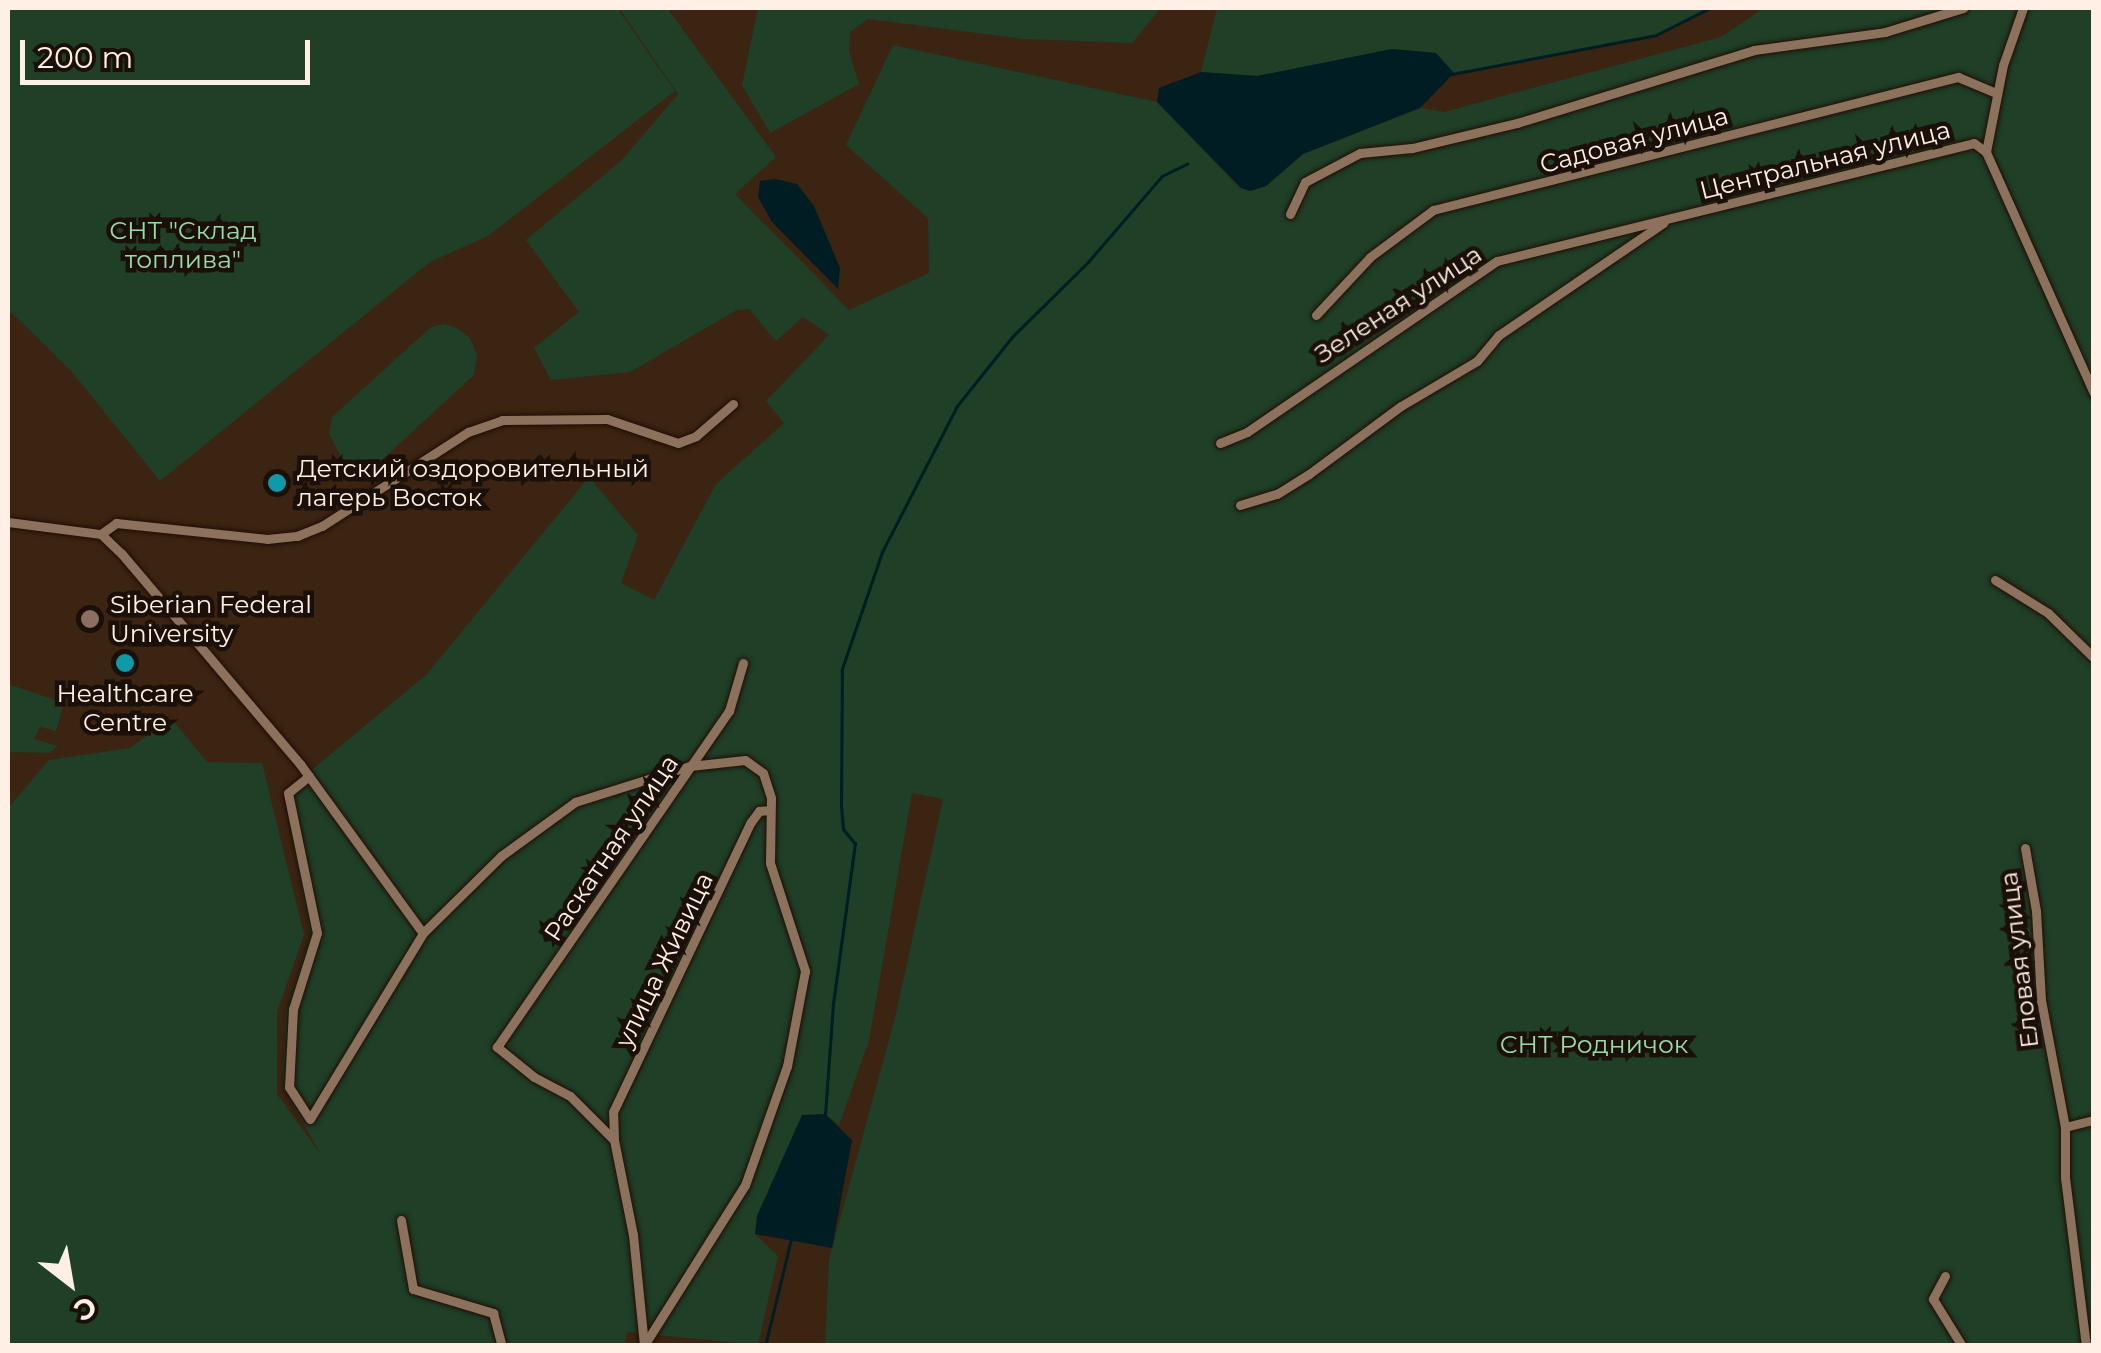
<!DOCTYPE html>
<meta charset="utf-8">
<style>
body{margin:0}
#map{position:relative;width:2101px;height:1353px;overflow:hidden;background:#3b2412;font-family:Montserrat,sans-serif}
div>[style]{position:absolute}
.green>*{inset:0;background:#1f3f27}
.water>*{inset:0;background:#001d24}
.stream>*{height:2.5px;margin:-1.25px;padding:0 1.25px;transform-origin:1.25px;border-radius:1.25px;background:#001d24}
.roads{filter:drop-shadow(0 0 2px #210d00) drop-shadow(0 0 2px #210d00)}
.street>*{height:9px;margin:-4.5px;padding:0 4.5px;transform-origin:4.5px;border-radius:4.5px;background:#8c715d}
.dots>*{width:28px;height:28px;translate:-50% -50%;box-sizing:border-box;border:5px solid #1b1009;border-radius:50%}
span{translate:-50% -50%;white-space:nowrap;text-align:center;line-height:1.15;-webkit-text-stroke:9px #1b1009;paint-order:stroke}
.street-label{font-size:25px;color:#ffefe4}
.park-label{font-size:25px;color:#99dca8}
.poi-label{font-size:25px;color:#ffefe4}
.left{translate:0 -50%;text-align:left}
.frame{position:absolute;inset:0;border:10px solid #ffefe4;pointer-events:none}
.north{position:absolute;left:20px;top:1233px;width:100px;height:100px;-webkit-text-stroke:8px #1b1009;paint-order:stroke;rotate:149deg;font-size:28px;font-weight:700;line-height:40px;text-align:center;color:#ffefe4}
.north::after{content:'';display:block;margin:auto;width:35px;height:45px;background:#ffefe4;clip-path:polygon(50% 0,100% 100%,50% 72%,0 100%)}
.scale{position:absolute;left:20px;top:40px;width:290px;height:45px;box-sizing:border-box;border:5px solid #ffefe4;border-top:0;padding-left:12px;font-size:30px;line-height:35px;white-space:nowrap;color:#ffefe4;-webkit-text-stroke:8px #1b1009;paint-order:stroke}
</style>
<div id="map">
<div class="green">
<div style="clip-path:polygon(8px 8px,617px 8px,675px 91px,488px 236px,430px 262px,160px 481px,72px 372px,8px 309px)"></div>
<div style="clip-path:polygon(619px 8px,667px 8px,776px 157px,735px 194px,849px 310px,929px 273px,928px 218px,846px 145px,893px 45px,1157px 102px,1240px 188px,1250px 191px,1266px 186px,1303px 154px,1420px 108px,1444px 112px,1721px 37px,1764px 8px,2093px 8px,2093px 1345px,825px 1345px,829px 1260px,895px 1018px,943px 799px,912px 793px,869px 1041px,839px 1125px,825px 1114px,757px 1216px,755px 1234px,778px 1256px,758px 1345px,627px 1332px,624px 1346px,8px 1346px,8px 808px,49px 760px,130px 748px,171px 718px,207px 762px,262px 763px,304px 935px,277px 1012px,277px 1094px,322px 1156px,283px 1088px,285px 1014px,310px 935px,284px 793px,426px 675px,589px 477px,638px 535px,621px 583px,654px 600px,716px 484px,784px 423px,766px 401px,829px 335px,803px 317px,776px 341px,749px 309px,737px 310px,630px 372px,551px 380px,534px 348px,579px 312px,526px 240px,622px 160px,678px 94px)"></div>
<div style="clip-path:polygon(758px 8px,1161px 8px,1132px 43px,1023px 39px,868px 19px,850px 32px,849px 52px,859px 84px,770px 133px,742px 85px)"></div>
<div style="clip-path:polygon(1217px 8px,1710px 8px,1656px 35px,1454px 73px,1436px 53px,1392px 49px,1257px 76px,1201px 72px)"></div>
<div style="clip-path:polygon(443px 324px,457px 328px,470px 338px,477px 355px,474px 375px,373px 468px,344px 462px,329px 434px,332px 417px,431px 327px)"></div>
<div style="clip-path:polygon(8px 684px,64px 703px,56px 731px,40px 727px,34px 739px,58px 746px,49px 753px,8px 752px)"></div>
</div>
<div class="water">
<div style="clip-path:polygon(1392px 49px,1436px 53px,1454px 73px,1420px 108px,1303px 154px,1266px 186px,1250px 191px,1241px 188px,1157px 102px,1159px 88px,1201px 72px,1257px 76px)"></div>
<div style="clip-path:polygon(775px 179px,797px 184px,814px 206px,840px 268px,838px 289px,772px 222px,758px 197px,760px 181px)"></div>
<div style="clip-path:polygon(825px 1114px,852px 1140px,832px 1248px,755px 1234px,757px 1216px,802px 1115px)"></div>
</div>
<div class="stream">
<div style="left:1452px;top:74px;width:208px;rotate:-10.8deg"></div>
<div style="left:1656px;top:35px;width:60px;rotate:-26.6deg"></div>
<div style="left:825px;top:1115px;width:111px;rotate:-85.9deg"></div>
<div style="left:833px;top:1004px;width:162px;rotate:-82.2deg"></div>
<div style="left:855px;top:844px;width:19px;rotate:-129deg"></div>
<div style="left:843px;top:829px;width:24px;rotate:-95deg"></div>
<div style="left:841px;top:805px;width:136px;rotate:-89.6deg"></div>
<div style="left:842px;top:669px;width:124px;rotate:-71.1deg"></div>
<div style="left:882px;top:552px;width:164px;rotate:-62.8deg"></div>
<div style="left:957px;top:406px;width:88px;rotate:-51.4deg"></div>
<div style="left:1012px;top:337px;width:107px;rotate:-44.6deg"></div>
<div style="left:1088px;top:262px;width:113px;rotate:-49.3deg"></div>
<div style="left:1162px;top:176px;width:28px;rotate:-26deg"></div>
<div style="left:765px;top:1346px;width:110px;rotate:-76.3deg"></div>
</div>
<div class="roads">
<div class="street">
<div style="left:2023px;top:8px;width:60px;rotate:109.3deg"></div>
<div style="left:2003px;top:65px;width:89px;rotate:101.1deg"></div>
<div style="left:1986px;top:152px;width:264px;rotate:65.9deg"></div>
<div style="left:1290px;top:214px;width:35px;rotate:-65deg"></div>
<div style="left:1305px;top:182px;width:62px;rotate:-27.8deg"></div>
<div style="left:1360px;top:153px;width:52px;rotate:-5.5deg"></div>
<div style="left:1412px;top:148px;width:108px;rotate:-13.4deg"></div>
<div style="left:1517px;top:123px;width:248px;rotate:-17.1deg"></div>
<div style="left:1754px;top:50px;width:132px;rotate:-7.8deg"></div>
<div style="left:1885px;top:32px;width:82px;rotate:-17.1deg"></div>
<div style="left:1316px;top:315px;width:79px;rotate:-47deg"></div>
<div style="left:1370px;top:257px;width:79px;rotate:-36.7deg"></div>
<div style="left:1433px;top:210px;width:542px;rotate:-14.22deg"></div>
<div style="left:1958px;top:77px;width:41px;rotate:22.8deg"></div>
<div style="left:1220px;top:443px;width:29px;rotate:-22deg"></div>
<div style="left:1247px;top:432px;width:303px;rotate:-34.4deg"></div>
<div style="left:1497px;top:261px;width:491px;rotate:-13.9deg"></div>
<div style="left:1974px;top:143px;width:15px;rotate:37deg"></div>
<div style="left:1240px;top:505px;width:39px;rotate:-17deg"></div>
<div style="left:1277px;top:494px;width:38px;rotate:-32deg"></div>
<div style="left:1309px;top:474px;width:114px;rotate:-36.5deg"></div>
<div style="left:1401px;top:406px;width:88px;rotate:-30.6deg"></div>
<div style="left:1477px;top:361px;width:34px;rotate:-50deg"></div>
<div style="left:1499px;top:335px;width:199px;rotate:-34.3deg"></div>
<div style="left:8px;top:522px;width:94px;rotate:7.4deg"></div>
<div style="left:101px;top:534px;width:28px;rotate:44deg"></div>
<div style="left:121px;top:553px;width:277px;rotate:49.7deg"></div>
<div style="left:300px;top:764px;width:209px;rotate:54deg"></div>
<div style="left:101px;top:534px;width:19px;rotate:-36deg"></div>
<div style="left:116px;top:523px;width:152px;rotate:6deg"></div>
<div style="left:267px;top:539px;width:30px;rotate:-6deg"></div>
<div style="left:297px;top:536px;width:27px;rotate:-22deg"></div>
<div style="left:322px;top:526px;width:174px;rotate:-32.8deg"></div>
<div style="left:468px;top:432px;width:36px;rotate:-19deg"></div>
<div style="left:502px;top:420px;width:105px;rotate:-0.5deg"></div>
<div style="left:607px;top:419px;width:75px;rotate:18.7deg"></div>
<div style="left:678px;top:443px;width:19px;rotate:-21deg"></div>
<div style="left:696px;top:436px;width:49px;rotate:-40.9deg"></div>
<div style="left:1995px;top:580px;width:62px;rotate:31.9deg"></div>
<div style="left:2048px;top:613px;width:64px;rotate:44.4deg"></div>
<div style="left:309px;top:776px;width:27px;rotate:141deg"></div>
<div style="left:288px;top:793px;width:143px;rotate:78.3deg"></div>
<div style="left:317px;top:933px;width:80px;rotate:107.5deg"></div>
<div style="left:293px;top:1009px;width:78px;rotate:92.9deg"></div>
<div style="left:289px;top:1087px;width:38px;rotate:57deg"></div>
<div style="left:310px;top:1119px;width:218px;rotate:-58.7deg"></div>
<div style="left:423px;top:933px;width:110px;rotate:-44.6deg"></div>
<div style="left:501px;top:856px;width:92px;rotate:-36.1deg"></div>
<div style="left:575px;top:802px;width:121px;rotate:-17.4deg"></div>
<div style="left:690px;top:766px;width:55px;rotate:-6.2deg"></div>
<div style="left:745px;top:760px;width:22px;rotate:36deg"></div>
<div style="left:763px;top:773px;width:26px;rotate:72deg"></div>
<div style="left:771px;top:798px;width:65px;rotate:90.9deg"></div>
<div style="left:770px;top:863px;width:114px;rotate:72deg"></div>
<div style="left:805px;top:971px;width:97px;rotate:100.7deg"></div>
<div style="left:787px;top:1066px;width:126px;rotate:109.4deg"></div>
<div style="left:745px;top:1185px;width:188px;rotate:122.2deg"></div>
<div style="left:2025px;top:848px;width:64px;rotate:80.1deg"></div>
<div style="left:2036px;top:911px;width:89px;rotate:86.8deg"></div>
<div style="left:2041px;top:1000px;width:129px;rotate:79.3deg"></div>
<div style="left:614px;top:1138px;width:26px;rotate:-92deg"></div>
<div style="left:613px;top:1112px;width:321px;rotate:-64.6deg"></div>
<div style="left:751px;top:822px;width:14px;rotate:-54deg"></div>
<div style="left:759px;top:811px;width:11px;rotate:-5deg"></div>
<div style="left:401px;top:1220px;width:70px;rotate:80.1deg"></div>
<div style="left:413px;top:1289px;width:84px;rotate:16.7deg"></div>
<div style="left:493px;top:1313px;width:34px;rotate:75deg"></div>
<div style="left:1945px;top:1276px;width:26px;rotate:118deg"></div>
<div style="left:1933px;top:1299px;width:55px;rotate:58.3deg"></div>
<div style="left:644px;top:1345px;width:111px;rotate:-95.7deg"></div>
<div style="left:633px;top:1235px;width:97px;rotate:-101.3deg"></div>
<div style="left:614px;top:1140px;width:62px;rotate:-135deg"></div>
<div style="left:570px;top:1096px;width:41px;rotate:-152.2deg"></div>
<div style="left:534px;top:1077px;width:48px;rotate:-141deg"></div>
<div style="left:497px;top:1047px;width:408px;rotate:-55.4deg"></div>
<div style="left:729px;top:711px;width:50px;rotate:-73.7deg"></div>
<div style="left:2086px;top:1346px;width:169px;rotate:-97.1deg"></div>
<div style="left:2065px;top:1178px;width:51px;rotate:-90deg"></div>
<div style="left:2065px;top:1127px;width:30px;rotate:-14deg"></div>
</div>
</div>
<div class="dots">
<div style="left:277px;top:483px;background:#0f9aa8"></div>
<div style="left:90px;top:619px;background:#8d6e63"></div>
<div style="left:125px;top:663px;background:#0f9aa8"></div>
</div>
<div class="street-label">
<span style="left:1634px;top:140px;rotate:-15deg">Садовая улица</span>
<span style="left:1825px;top:160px;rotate:-14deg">Центральная улица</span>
<span style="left:1398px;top:304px;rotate:-33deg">Зеленая улица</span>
<span style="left:611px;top:848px;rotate:-56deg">Раскатная улица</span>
<span style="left:664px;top:960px;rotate:-64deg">улица Живица</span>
<span style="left:2019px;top:960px;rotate:-97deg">Еловая улица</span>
</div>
<div class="park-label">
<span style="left:183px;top:245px">СНТ "Склад<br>топлива"</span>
<span style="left:1594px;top:1044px">СНТ Родничок</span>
</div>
<div class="poi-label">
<span class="left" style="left:297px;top:483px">Детский оздоровительный<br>лагерь Восток</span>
<span class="left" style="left:110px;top:619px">Siberian Federal<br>University</span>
<span style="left:125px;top:708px">Healthcare<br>Centre</span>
</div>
<div class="frame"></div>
<div class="north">С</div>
<div class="scale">200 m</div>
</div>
